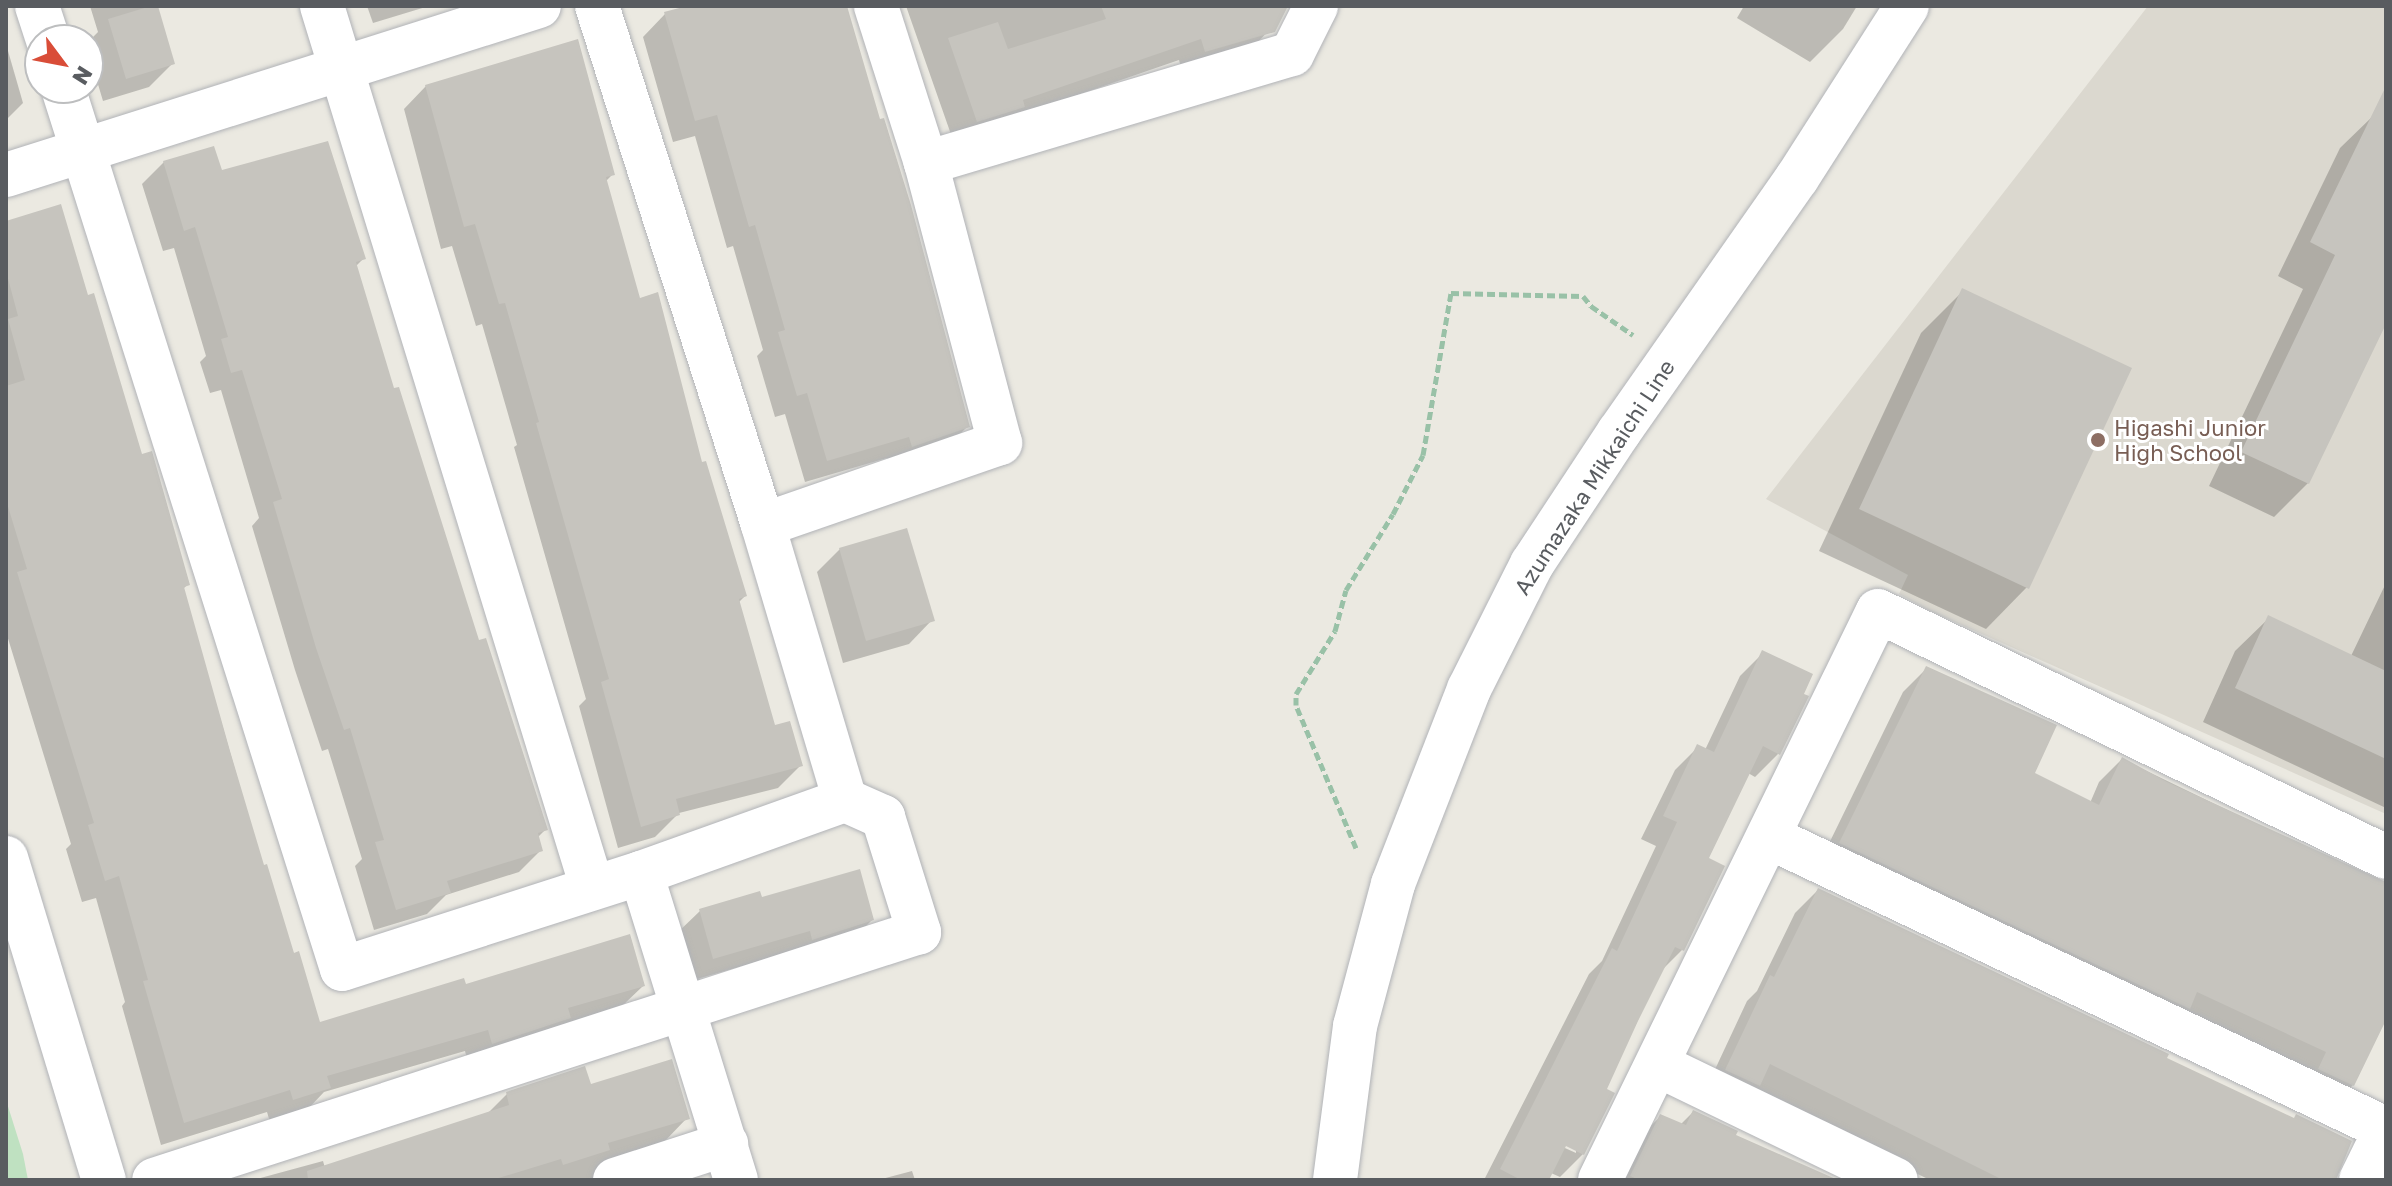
<!DOCTYPE html>
<style>
body{margin:0}
#map{position:relative;width:2392px;height:1186px;overflow:hidden;background:#ebe9e1;font-family:"Golos Text",sans-serif}
div>[style]{position:absolute}
.education>*{inset:0;background:#dbd8cf}
.green>*{inset:0;background:#bfe1c1}
.shadow>*{inset:0;background:#0003}
.building>*{inset:0;background:#c6c4be}
.path>*{height:5px;margin-top:-2.5px;transform-origin:0;background:repeating-linear-gradient(90deg,#99c1a7 0 8px,transparent 0 12px)}
.roads{filter:drop-shadow(0 0 2px #b1b3b7) drop-shadow(0 0 2px #b1b3b7)}
.minor>*{height:44px;margin:-22px;padding:0 22px;transform-origin:22px;border-radius:22px;background:#fff}
.secondary>*{height:44px;margin:-22px;padding:0 22px;transform-origin:22px;border-radius:22px;background:#fff}
.dots>*{width:22px;height:22px;translate:-50% -50%;box-sizing:border-box;border:4px solid #fff;border-radius:50%}
span{translate:-50% -50%;white-space:nowrap;text-align:center;line-height:1.15;-webkit-text-stroke:6px #fff;paint-order:stroke}
.education-label{font-size:22px;color:#785e54}
.left{translate:0 -50%;text-align:left}
.street-label{font-size:22px;color:#595c60}
.frame{position:absolute;inset:0;border:8px solid #595c60;pointer-events:none}
.north{position:absolute;left:24px;top:24px;width:80px;height:80px;box-sizing:border-box;background:#fff;border:2px solid #bdbebf;border-radius:50%;rotate:122deg;font-size:22px;font-weight:700;line-height:32px;text-align:center;color:#595c60}
.north::after{content:'';display:block;margin:auto;width:28px;height:36px;background:#d94d38;clip-path:polygon(50% 0,100% 100%,50% 72%,0 100%)}
</style>
<div id="map">
<div class="education">
<div style="clip-path:polygon(2148px 6px,2386px 6px,2386px 814px,1928px 610px,1899px 594px,1908px 575px,1766px 499px)"></div>
</div>
<div class="green">
<div style="clip-path:polygon(6px 1100px,23px 1154px,28px 1180px,6px 1180px)"></div>
</div>
<div class="shadow">
<div style="clip-path:polygon(90px 6px,156px 6px,173px 63px,149px 87px,103px 101px,88px 51px,88px 42px,98px 32px)"></div>
<div style="clip-path:polygon(367px 6px,429px 6px,373px 23px)"></div>
<div style="clip-path:polygon(694px 6px,846px 6px,968px 426px,945px 449px,890px 468px,887px 458px,805px 482px,785px 414px,775px 417px,757px 356px,763px 350px,733px 246px,727px 248px,695px 136px,673px 142px,643px 37px,665px 14px)"></div>
<div style="clip-path:polygon(906px 6px,1287px 6px,1278px 21px,1255px 45px,1183px 74px,1179px 60px,1011px 118px,954px 143px)"></div>
<div style="clip-path:polygon(1744px 6px,1857px 6px,1843px 29px,1810px 62px,1737px 18px)"></div>
<div style="clip-path:polygon(6px 44px,23px 103px,6px 120px)"></div>
<div style="clip-path:polygon(426px 86px,613px 174px,605px 182px,638px 300px,701px 464px,745px 596px,738px 603px,774px 728px,801px 765px,778px 788px,679px 813px,655px 837px,618px 848px,579px 706px,586px 699px,514px 447px,517px 445px,482px 324px,476px 326px,452px 246px,441px 249px,404px 109px)"></div>
<div style="clip-path:polygon(2374px 115px,2386px 121px,2386px 321px,2308px 483px,2274px 517px,2209px 486px,2303px 289px,2278px 276px,2340px 148px)"></div>
<div style="clip-path:polygon(164px 162px,220px 173px,363px 259px,356px 266px,393px 390px,478px 643px,546px 829px,537px 838px,541px 850px,519px 872px,446px 895px,427px 914px,374px 930px,355px 866px,362px 859px,328px 749px,322px 751px,295px 670px,252px 526px,259px 518px,221px 390px,210px 393px,200px 362px,206px 356px,174px 248px,163px 251px,142px 184px)"></div>
<div style="clip-path:polygon(6px 223px,140px 456px,188px 584px,183px 589px,263px 867px,319px 1025px,464px 986px,643px 986px,620px 1008px,469px 1066px,465px 1051px,324px 1092px,306px 1111px,270px 1122px,267px 1112px,161px 1145px,122px 1006px,125px 1002px,96px 898px,82px 902px,66px 849px,71px 844px,6px 632px)"></div>
<div style="clip-path:polygon(1963px 291px,2027px 587px,1986px 629px,1819px 551px,1921px 333px)"></div>
<div style="clip-path:polygon(840px 549px,932px 620px,909px 644px,843px 663px,817px 572px)"></div>
<div style="clip-path:polygon(2386px 583px,2386px 808px,2203px 722px,2235px 651px,2269px 618px,2351px 656px)"></div>
<div style="clip-path:polygon(evenodd,1763px 653px,1778px 754px,1755px 777px,1748px 773px,1707px 859px,1722px 867px,1682px 950px,1662px 970px,1604px 1090px,1583px 1154px,1560px 1177px,1551px 1173px,1547px 1180px,1484px 1180px,1589px 974px,1602px 961px,1656px 846px,1641px 839px,1675px 770px,1698px 747px,1705px 750px,1740px 676px,1763px 653px,1557px 1140px,1576px 1149px,1576px 1153px,1556px 1144px,1557px 1140px)"></div>
<div style="clip-path:polygon(1926px 669px,2032px 774px,2090px 803px,2099px 782px,2122px 759px,2386px 887px,2386px 1015px,2353px 1085px,2330px 1108px,1818px 866px,1903px 692px)"></div>
<div style="clip-path:polygon(1818px 890px,2164px 1059px,2336px 1169px,2336px 1180px,1930px 1180px,1899px 1165px,1704px 1093px,1747px 1001px,1757px 991px,1795px 913px)"></div>
<div style="clip-path:polygon(759px 894px,760px 900px,872px 920px,849px 943px,787px 953px,690px 981px,676px 934px,700px 911px)"></div>
<div style="clip-path:polygon(589px 1087px,687px 1118px,664px 1142px,628px 1164px,589px 1180px,253px 1180px,323px 1161px,325px 1168px,486px 1115px,507px 1094px)"></div>
<div style="clip-path:polygon(1693px 1112px,1734px 1136px,1833px 1180px,1618px 1180px,1638px 1138px,1661px 1116px,1680px 1125px)"></div>
<div style="clip-path:polygon(912px 1171px,915px 1180px,878px 1180px)"></div>
</div>
<div class="building">
<div style="clip-path:polygon(151px 6px,158px 6px,175px 64px,126px 79px,108px 19px)"></div>
<div style="clip-path:polygon(687px 6px,847px 6px,880px 119px,884px 118px,911px 205px,970px 427px,912px 447px,909px 437px,827px 461px,807px 393px,797px 396px,778px 332px,785px 330px,755px 225px,749px 227px,717px 115px,695px 121px,664px 12px)"></div>
<div style="clip-path:polygon(1101px 6px,1288px 6px,1275px 32px,1205px 52px,1201px 39px,1023px 100px,1025px 107px,977px 122px,948px 38px,998px 22px,1008px 49px,1106px 19px)"></div>
<div style="clip-path:polygon(578px 39px,615px 175px,606px 177px,640px 298px,658px 292px,702px 462px,706px 461px,747px 596px,739px 599px,775px 725px,790px 721px,803px 766px,676px 799px,680px 815px,641px 827px,601px 682px,609px 679px,536px 423px,539px 422px,505px 303px,499px 304px,475px 224px,464px 227px,425px 85px)"></div>
<div style="clip-path:polygon(2386px 86px,2386px 324px,2309px 484px,2241px 452px,2335px 255px,2310px 242px)"></div>
<div style="clip-path:polygon(328px 141px,366px 259px,356px 262px,394px 388px,399px 387px,479px 640px,486px 638px,548px 830px,538px 833px,543px 851px,447px 881px,451px 893px,396px 910px,375px 842px,384px 840px,350px 728px,344px 730px,316px 648px,273px 502px,282px 499px,242px 370px,231px 373px,221px 339px,228px 337px,195px 227px,184px 231px,163px 161px,214px 146px,222px 170px)"></div>
<div style="clip-path:polygon(61px 204px,88px 295px,94px 293px,142px 454px,152px 451px,190px 585px,184px 587px,230px 751px,264px 865px,267px 864px,294px 953px,299px 951px,320px 1022px,464px 978px,466px 984px,630px 934px,645px 986px,568px 1008px,571px 1018px,492px 1044px,488px 1030px,327px 1076px,331px 1088px,293px 1100px,290px 1090px,184px 1123px,143px 981px,148px 980px,119px 876px,105px 881px,88px 825px,94px 823px,17px 572px,27px 569px,6px 500px,6px 386px,25px 380px,8px 319px,18px 316px,6px 271px,6px 221px)"></div>
<div style="clip-path:polygon(1962px 288px,2132px 368px,2029px 589px,1859px 509px)"></div>
<div style="clip-path:polygon(907px 528px,935px 621px,866px 641px,839px 548px)"></div>
<div style="clip-path:polygon(2268px 615px,2386px 671px,2386px 759px,2235px 688px)"></div>
<div style="clip-path:polygon(1762px 650px,1813px 674px,1804px 694px,1809px 696px,1780px 755px,1763px 746px,1709px 858px,1725px 866px,1684px 951px,1675px 947px,1638px 1021px,1607px 1089px,1615px 1093px,1584px 1155px,1566px 1146px,1549px 1180px,1521px 1180px,1500px 1169px,1612px 948px,1617px 951px,1677px 822px,1663px 816px,1697px 744px,1714px 752px)"></div>
<div style="clip-path:polygon(1926px 666px,2057px 725px,2035px 773px,2099px 805px,2122px 757px,2167px 782px,2386px 882px,2386px 1020px,2354px 1086px,2318px 1069px,2326px 1052px,2197px 992px,2190px 1009px,1839px 843px)"></div>
<div style="clip-path:polygon(860px 869px,874px 920px,812px 940px,810px 931px,713px 959px,699px 909px,760px 891px,762px 897px)"></div>
<div style="clip-path:polygon(1818px 888px,2169px 1054px,2167px 1058px,2294px 1118px,2296px 1114px,2352px 1141px,2336px 1180px,2003px 1180px,1770px 1064px,1760px 1086px,1725px 1070px,1770px 975px,1774px 977px)"></div>
<div style="clip-path:polygon(672px 1059px,690px 1119px,608px 1143px,610px 1150px,563px 1165px,561px 1159px,492px 1180px,308px 1180px,307px 1171px,509px 1105px,506px 1092px,585px 1066px,591px 1084px)"></div>
<div style="clip-path:polygon(1693px 1110px,1738px 1131px,1736px 1135px,1838px 1180px,1639px 1180px,1630px 1176px,1660px 1114px,1686px 1125px)"></div>
</div>
<div class="path">
<div style="left:1356px;top:848px;width:155px;rotate:-112.8deg"></div>
<div style="left:1296px;top:705px;width:11px;rotate:-90deg"></div>
<div style="left:1296px;top:694px;width:74px;rotate:-58.2deg"></div>
<div style="left:1335px;top:631px;width:42px;rotate:-75deg"></div>
<div style="left:1346px;top:590px;width:89px;rotate:-58.3deg"></div>
<div style="left:1393px;top:514px;width:66px;rotate:-63deg"></div>
<div style="left:1423px;top:455px;width:164px;rotate:-80.2deg"></div>
<div style="left:1451px;top:293px;width:132px;rotate:1.3deg"></div>
<div style="left:1583px;top:296px;width:13px;rotate:51deg"></div>
<div style="left:1591px;top:306px;width:51px;rotate:34.6deg"></div>
</div>
<div class="roads">
<div class="minor">
<div style="left:37px;top:6px;width:36px;rotate:72deg"></div>
<div style="left:322px;top:6px;width:921px;rotate:72.96deg"></div>
<div style="left:597px;top:6px;width:545px;rotate:72.26deg"></div>
<div style="left:763px;top:525px;width:287px;rotate:73.4deg"></div>
<div style="left:63px;top:88px;width:924px;rotate:72.43deg"></div>
<div style="left:342px;top:969px;width:314px;rotate:-17.8deg"></div>
<div style="left:641px;top:873px;width:217px;rotate:-19.7deg"></div>
<div style="left:845px;top:800px;width:42px;rotate:24.1deg"></div>
<div style="left:883px;top:817px;width:121px;rotate:72.6deg"></div>
<div style="left:919px;top:932px;width:804px;rotate:162.04deg"></div>
<div style="left:926px;top:163px;width:382px;rotate:-16.6deg"></div>
<div style="left:1292px;top:54px;width:54px;rotate:-63.4deg"></div>
<div style="left:6px;top:175px;width:559px;rotate:-17.59deg"></div>
<div style="left:763px;top:525px;width:251px;rotate:-19.1deg"></div>
<div style="left:1000px;top:443px;width:290px;rotate:-104.8deg"></div>
<div style="left:926px;top:163px;width:165px;rotate:-107.7deg"></div>
<div style="left:1769px;top:837px;width:683px;rotate:25.33deg"></div>
<div style="left:6px;top:858px;width:337px;rotate:73.1deg"></div>
<div style="left:641px;top:873px;width:321px;rotate:72.8deg"></div>
<div style="left:1658px;top:1065px;width:264px;rotate:25.8deg"></div>
<div style="left:615px;top:1180px;width:117px;rotate:-18deg"></div>
<div style="left:1600px;top:1180px;width:633px;rotate:-63.96deg"></div>
<div style="left:1878px;top:611px;width:564px;rotate:25.84deg"></div>
<div style="left:2361px;top:1180px;width:57px;rotate:-63.9deg"></div>
</div>
<div class="secondary">
<div style="left:1335px;top:1180px;width:155px;rotate:-82.6deg"></div>
<div style="left:1355px;top:1026px;width:147px;rotate:-75deg"></div>
<div style="left:1393px;top:884px;width:209px;rotate:-68.7deg"></div>
<div style="left:1469px;top:689px;width:140px;rotate:-63.3deg"></div>
<div style="left:1532px;top:564px;width:158px;rotate:-56.6deg"></div>
<div style="left:1619px;top:432px;width:310px;rotate:-55deg"></div>
<div style="left:1797px;top:178px;width:204px;rotate:-57.4deg"></div>
</div>
</div>
<div class="dots">
<div style="left:2098px;top:440px;background:#8d6e63"></div>
</div>
<div class="education-label">
<span class="left" style="left:2114px;top:440px">Higashi Junior<br>High School</span>
</div>
<div class="street-label">
<span style="left:1594px;top:477px;rotate:-57deg">Azumazaka Mikkaichi Line</span>
</div>
<div class="frame"></div>
<div class="north">N</div>
</div>
